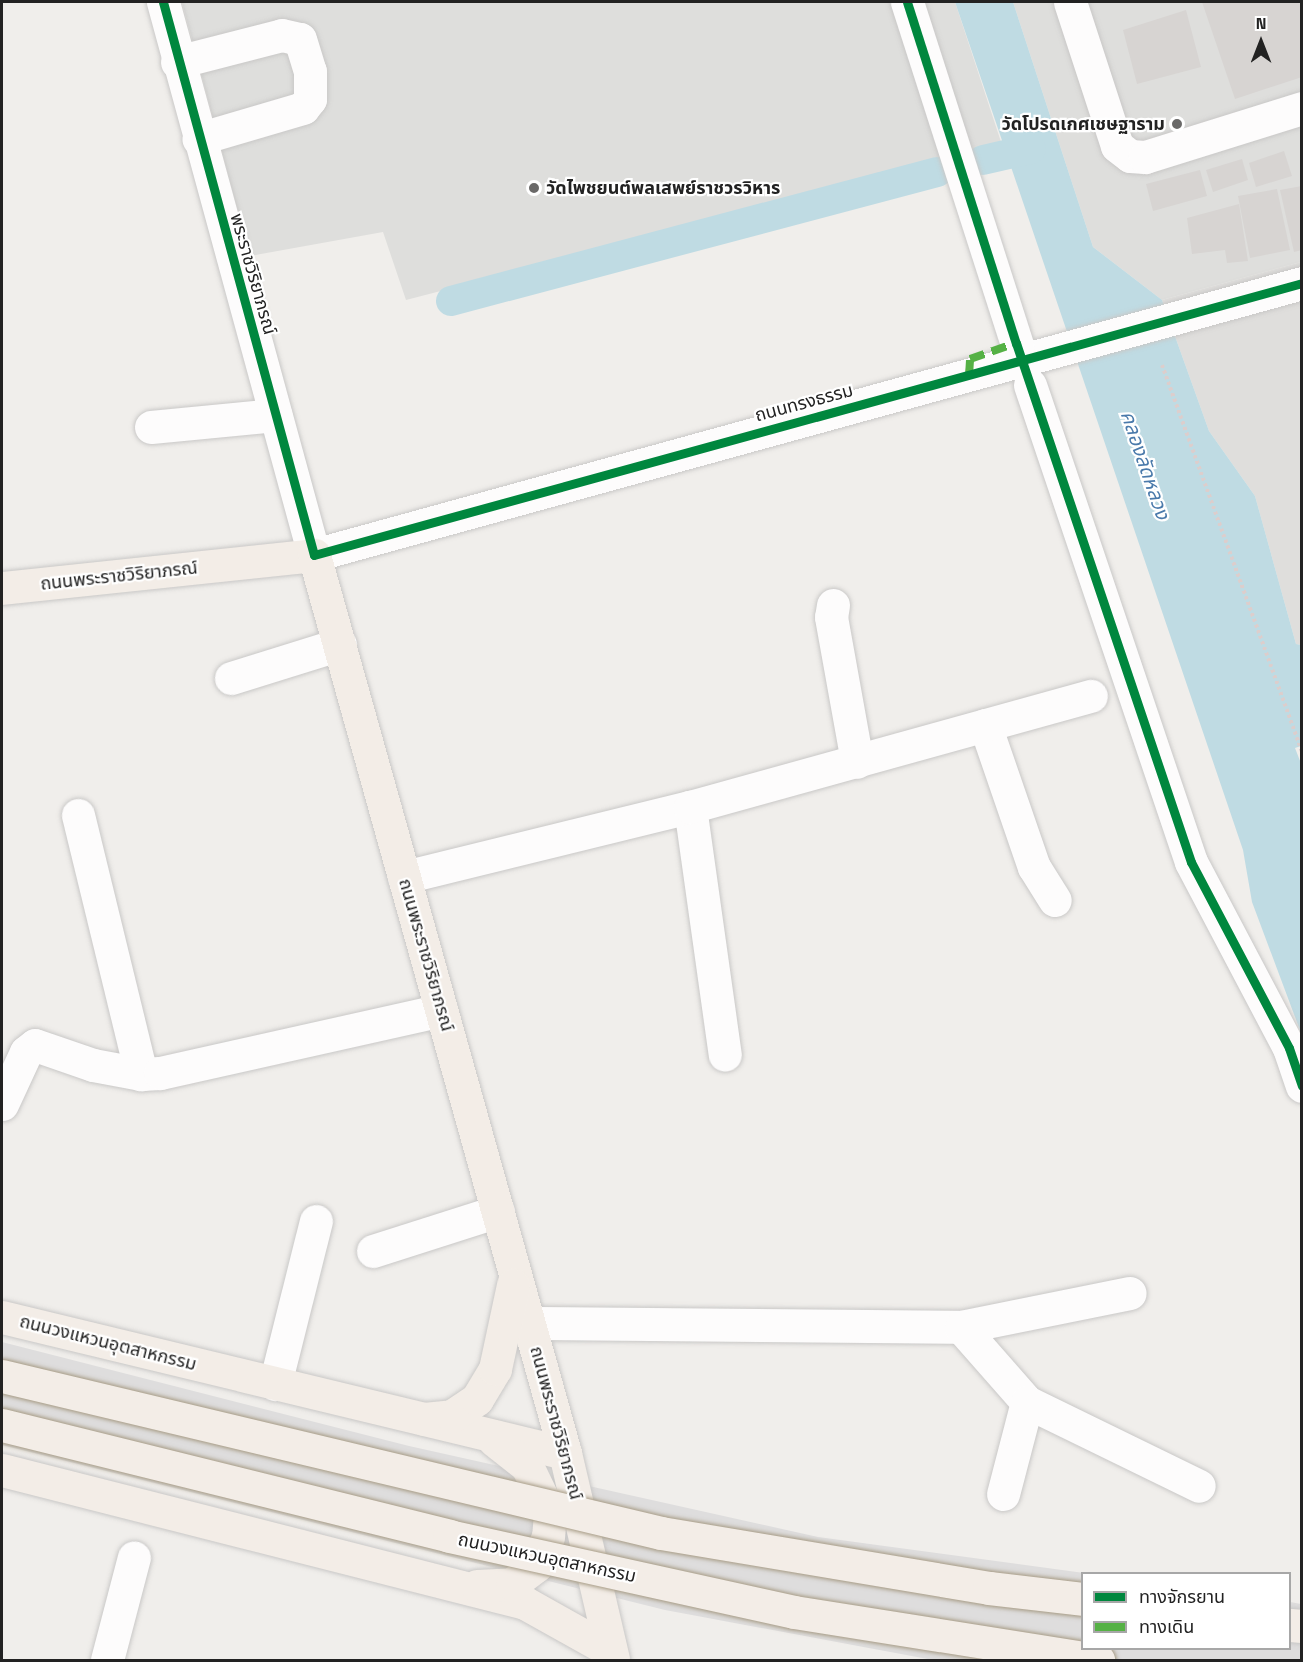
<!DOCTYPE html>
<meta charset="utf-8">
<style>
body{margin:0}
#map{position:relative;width:1303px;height:1662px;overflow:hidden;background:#f0eeeb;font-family:"Space Grotesk","Noto Sans Thai",sans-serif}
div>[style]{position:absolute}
.residential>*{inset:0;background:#dfdedc}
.religious>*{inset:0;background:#dededc}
.water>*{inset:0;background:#bfdbe3}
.pier>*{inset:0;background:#dedddd}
.canal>*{height:30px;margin:-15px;padding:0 15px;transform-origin:15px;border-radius:15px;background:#bfdbe3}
.building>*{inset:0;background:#d7d4d2}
.path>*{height:4px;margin-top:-2px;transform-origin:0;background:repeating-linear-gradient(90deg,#dccecd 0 3px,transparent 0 6px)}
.roads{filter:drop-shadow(0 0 2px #c9c8c7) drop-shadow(0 0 2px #c9c8c7)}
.minor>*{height:33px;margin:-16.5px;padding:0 16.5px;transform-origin:16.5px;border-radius:16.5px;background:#fdfcfc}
.major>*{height:33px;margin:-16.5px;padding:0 16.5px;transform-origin:16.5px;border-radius:16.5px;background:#f3ede7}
.bridges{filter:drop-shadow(0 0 2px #a79c86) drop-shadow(0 0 2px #a79c86)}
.major-bridge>*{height:33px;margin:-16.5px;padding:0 16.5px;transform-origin:16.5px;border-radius:16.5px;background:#f3ede7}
.quiet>*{height:8px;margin-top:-4px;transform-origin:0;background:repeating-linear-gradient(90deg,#55b145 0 15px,transparent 0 23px)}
.cycleway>*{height:9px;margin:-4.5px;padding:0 4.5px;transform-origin:4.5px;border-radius:4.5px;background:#00873e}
.dots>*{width:16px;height:16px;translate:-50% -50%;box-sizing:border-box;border:3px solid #fff;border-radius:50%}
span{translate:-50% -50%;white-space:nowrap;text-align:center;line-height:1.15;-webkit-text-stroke:4.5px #fff;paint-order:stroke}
.poi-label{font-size:18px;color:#222;font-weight:700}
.right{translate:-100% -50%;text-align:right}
.left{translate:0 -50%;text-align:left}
.street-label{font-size:18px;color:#222}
.water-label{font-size:20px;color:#4a7aab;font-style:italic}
.frame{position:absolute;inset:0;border:3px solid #222;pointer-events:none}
.legend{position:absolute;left:1081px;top:1572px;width:210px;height:78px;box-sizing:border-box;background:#fff;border:2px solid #a7a7a7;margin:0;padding:8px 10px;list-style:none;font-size:18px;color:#222}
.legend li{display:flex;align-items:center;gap:12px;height:30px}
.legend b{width:30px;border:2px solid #a7a7a7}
.north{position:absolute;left:1231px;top:12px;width:60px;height:60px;-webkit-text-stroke:4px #fff;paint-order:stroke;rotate:0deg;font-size:16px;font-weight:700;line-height:24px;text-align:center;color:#222}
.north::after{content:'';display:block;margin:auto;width:21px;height:27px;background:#222;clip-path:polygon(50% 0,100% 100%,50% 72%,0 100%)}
</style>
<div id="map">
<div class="residential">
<div style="clip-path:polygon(1301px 262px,1301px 645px,1296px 644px,1255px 496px,1209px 431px,1162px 300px)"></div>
</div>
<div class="religious">
<div style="clip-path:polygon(182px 2px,955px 2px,1002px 145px,406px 300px,383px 232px,250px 256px)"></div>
<div style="clip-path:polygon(1013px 2px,1301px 2px,1301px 262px,1162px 300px,1093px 247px)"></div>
</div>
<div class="water">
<div style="clip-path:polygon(955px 2px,1013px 2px,1093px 247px,1162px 300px,1209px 431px,1255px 496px,1296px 644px,1301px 645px,1301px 746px,1295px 748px,1302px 766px,1301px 1033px,1252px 902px,1243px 850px)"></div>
</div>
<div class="pier">
<div style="clip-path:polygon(2px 1342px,409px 1446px,818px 1537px,1084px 1573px,1082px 1648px,1290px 1648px,1290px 1602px,1301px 1604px,1301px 1660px,933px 1660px,665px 1610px,2px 1445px)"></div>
</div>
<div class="canal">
<div style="left:983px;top:160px;width:49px;rotate:-12.9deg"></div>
<div style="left:451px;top:301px;width:503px;rotate:-14.87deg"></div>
</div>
<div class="building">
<div style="clip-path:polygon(1202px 2px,1302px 2px,1302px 77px,1235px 99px)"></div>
<div style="clip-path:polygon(1186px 10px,1201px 67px,1137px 84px,1123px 30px)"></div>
<div style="clip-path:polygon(1284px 151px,1292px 176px,1256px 187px,1249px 163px)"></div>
<div style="clip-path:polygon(1242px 159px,1248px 180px,1213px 192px,1206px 170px)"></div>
<div style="clip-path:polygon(1200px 170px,1207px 196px,1153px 211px,1146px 184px)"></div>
<div style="clip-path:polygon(1302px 186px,1302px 250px,1294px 252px,1280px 190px)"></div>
<div style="clip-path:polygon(1277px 189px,1290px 250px,1250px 258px,1238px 196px)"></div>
<div style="clip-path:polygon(1239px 204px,1248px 261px,1227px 263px,1225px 250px,1192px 254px,1187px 218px)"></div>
</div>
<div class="path">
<div style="left:1162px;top:365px;width:412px;rotate:70.1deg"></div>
</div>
<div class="roads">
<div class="minor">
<div style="left:163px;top:2px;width:573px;rotate:74.73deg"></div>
<div style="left:314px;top:555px;width:1025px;rotate:-15.39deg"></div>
<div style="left:907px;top:2px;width:360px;rotate:72.2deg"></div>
<div style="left:1070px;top:2px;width:151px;rotate:71.9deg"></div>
<div style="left:1117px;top:146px;width:16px;rotate:38deg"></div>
<div style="left:1130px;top:156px;width:15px;rotate:4deg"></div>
<div style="left:1145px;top:157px;width:164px;rotate:-17.3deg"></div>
<div style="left:177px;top:62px;width:108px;rotate:-14.4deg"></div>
<div style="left:282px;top:35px;width:18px;rotate:13deg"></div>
<div style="left:300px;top:39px;width:34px;rotate:73deg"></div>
<div style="left:310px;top:71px;width:28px;rotate:90deg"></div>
<div style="left:310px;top:99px;width:11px;rotate:128deg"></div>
<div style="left:303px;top:108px;width:109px;rotate:163.6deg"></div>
<div style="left:1030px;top:385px;width:503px;rotate:71.35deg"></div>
<div style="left:1191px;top:862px;width:210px;rotate:62.2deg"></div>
<div style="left:1289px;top:1048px;width:40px;rotate:71.1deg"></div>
<div style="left:151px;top:427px;width:125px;rotate:-5.5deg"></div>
<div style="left:833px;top:605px;width:12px;rotate:99deg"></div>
<div style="left:831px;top:617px;width:147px;rotate:79.8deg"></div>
<div style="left:231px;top:678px;width:114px;rotate:-17.3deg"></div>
<div style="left:985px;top:725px;width:150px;rotate:71deg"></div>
<div style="left:1034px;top:867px;width:39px;rotate:58deg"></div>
<div style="left:690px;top:807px;width:250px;rotate:82deg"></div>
<div style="left:78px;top:815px;width:267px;rotate:76.3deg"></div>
<div style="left:404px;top:877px;width:294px;rotate:-13.8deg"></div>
<div style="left:690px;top:807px;width:416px;rotate:-15.5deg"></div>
<div style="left:2px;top:1104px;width:57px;rotate:-65.2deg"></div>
<div style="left:26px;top:1052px;width:11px;rotate:-38deg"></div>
<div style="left:35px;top:1045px;width:61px;rotate:19deg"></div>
<div style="left:93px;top:1065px;width:49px;rotate:10.6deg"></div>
<div style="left:141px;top:1074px;width:19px;rotate:-3deg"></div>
<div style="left:160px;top:1073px;width:288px;rotate:-12.6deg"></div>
<div style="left:373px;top:1251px;width:131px;rotate:-17.7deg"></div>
<div style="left:529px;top:1323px;width:432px;rotate:0.5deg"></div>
<div style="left:961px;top:1327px;width:172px;rotate:-11.4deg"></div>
<div style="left:961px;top:1327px;width:100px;rotate:48.7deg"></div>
<div style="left:1027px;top:1402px;width:95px;rotate:104.6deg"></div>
<div style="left:275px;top:1384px;width:168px;rotate:-75.9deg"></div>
<div style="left:1027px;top:1402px;width:191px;rotate:26deg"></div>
<div style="left:107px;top:1660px;width:106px;rotate:-75.3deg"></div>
</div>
<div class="major">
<div style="left:2px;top:588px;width:314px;rotate:-6deg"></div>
<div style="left:314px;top:555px;width:932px;rotate:74.38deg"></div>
<div style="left:565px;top:1453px;width:212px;rotate:76.9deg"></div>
<div style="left:2px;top:1317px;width:579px;rotate:13.58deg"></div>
<div style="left:424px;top:1419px;width:28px;rotate:-6deg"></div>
<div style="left:452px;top:1416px;width:30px;rotate:-34deg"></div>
<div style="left:477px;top:1399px;width:35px;rotate:-59deg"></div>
<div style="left:495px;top:1369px;width:86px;rotate:-77.9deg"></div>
<div style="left:2px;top:1470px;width:540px;rotate:14.27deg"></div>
<div style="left:525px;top:1603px;width:98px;rotate:29.2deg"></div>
<div style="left:477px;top:1586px;width:35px;rotate:-3deg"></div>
<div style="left:512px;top:1584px;width:30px;rotate:-37deg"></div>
<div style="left:536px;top:1566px;width:31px;rotate:-68deg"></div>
<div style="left:548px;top:1537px;width:23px;rotate:-85deg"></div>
<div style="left:550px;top:1514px;width:53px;rotate:-115.6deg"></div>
<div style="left:527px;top:1466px;width:42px;rotate:-141.8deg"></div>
<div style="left:1290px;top:1625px;width:12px;rotate:5deg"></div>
</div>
</div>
<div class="bridges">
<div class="major-bridge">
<div style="left:2px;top:1376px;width:677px;rotate:13.4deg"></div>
<div style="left:661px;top:1533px;width:333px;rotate:9.5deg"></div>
<div style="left:989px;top:1588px;width:94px;rotate:6.7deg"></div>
<div style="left:2px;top:1425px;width:461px;rotate:13.9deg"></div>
<div style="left:449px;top:1536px;width:353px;rotate:12.4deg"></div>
<div style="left:794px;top:1612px;width:308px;rotate:9deg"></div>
</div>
</div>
<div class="quiet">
<div style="left:969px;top:375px;width:16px;rotate:-86deg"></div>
<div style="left:970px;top:359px;width:49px;rotate:-19.2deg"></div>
</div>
<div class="cycleway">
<div style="left:163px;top:2px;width:573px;rotate:74.73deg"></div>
<div style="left:314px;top:555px;width:1025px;rotate:-15.39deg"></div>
<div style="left:907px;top:2px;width:358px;rotate:72.3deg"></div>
<div style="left:1016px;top:343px;width:548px;rotate:71.37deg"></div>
<div style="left:1191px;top:862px;width:210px;rotate:62.2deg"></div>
<div style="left:1289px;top:1048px;width:40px;rotate:71.1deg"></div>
</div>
<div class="dots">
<div style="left:1177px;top:124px;background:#6a6968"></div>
<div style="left:534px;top:188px;background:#6a6968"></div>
</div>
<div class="poi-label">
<span class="right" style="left:1165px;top:124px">วัดโปรดเกศเชษฐาราม</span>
<span class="left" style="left:546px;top:188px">วัดไพชยนต์พลเสพย์ราชวรวิหาร</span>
</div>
<div class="street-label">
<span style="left:253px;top:274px;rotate:74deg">พระราชวิริยาภรณ์</span>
<span style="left:804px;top:403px;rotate:-15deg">ถนนทรงธรรม</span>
<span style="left:119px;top:576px;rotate:-6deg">ถนนพระราชวิริยาภรณ์</span>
<span style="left:426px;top:955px;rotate:74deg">ถนนพระราชวิริยาภรณ์</span>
<span style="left:108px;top:1343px;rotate:14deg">ถนนวงแหวนอุตสาหกรรม</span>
<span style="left:556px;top:1423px;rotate:75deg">ถนนพระราชวิริยาภรณ์</span>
<span style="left:547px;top:1558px;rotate:12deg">ถนนวงแหวนอุตสาหกรรม</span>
</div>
<div class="water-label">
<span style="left:1145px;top:465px;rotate:71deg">คลองลัดหลวง</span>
</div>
<div class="frame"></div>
<ul class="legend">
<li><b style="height:8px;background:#00873e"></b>ทางจักรยาน</li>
<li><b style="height:8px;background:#55b145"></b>ทางเดิน</li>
</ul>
<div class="north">N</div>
</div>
